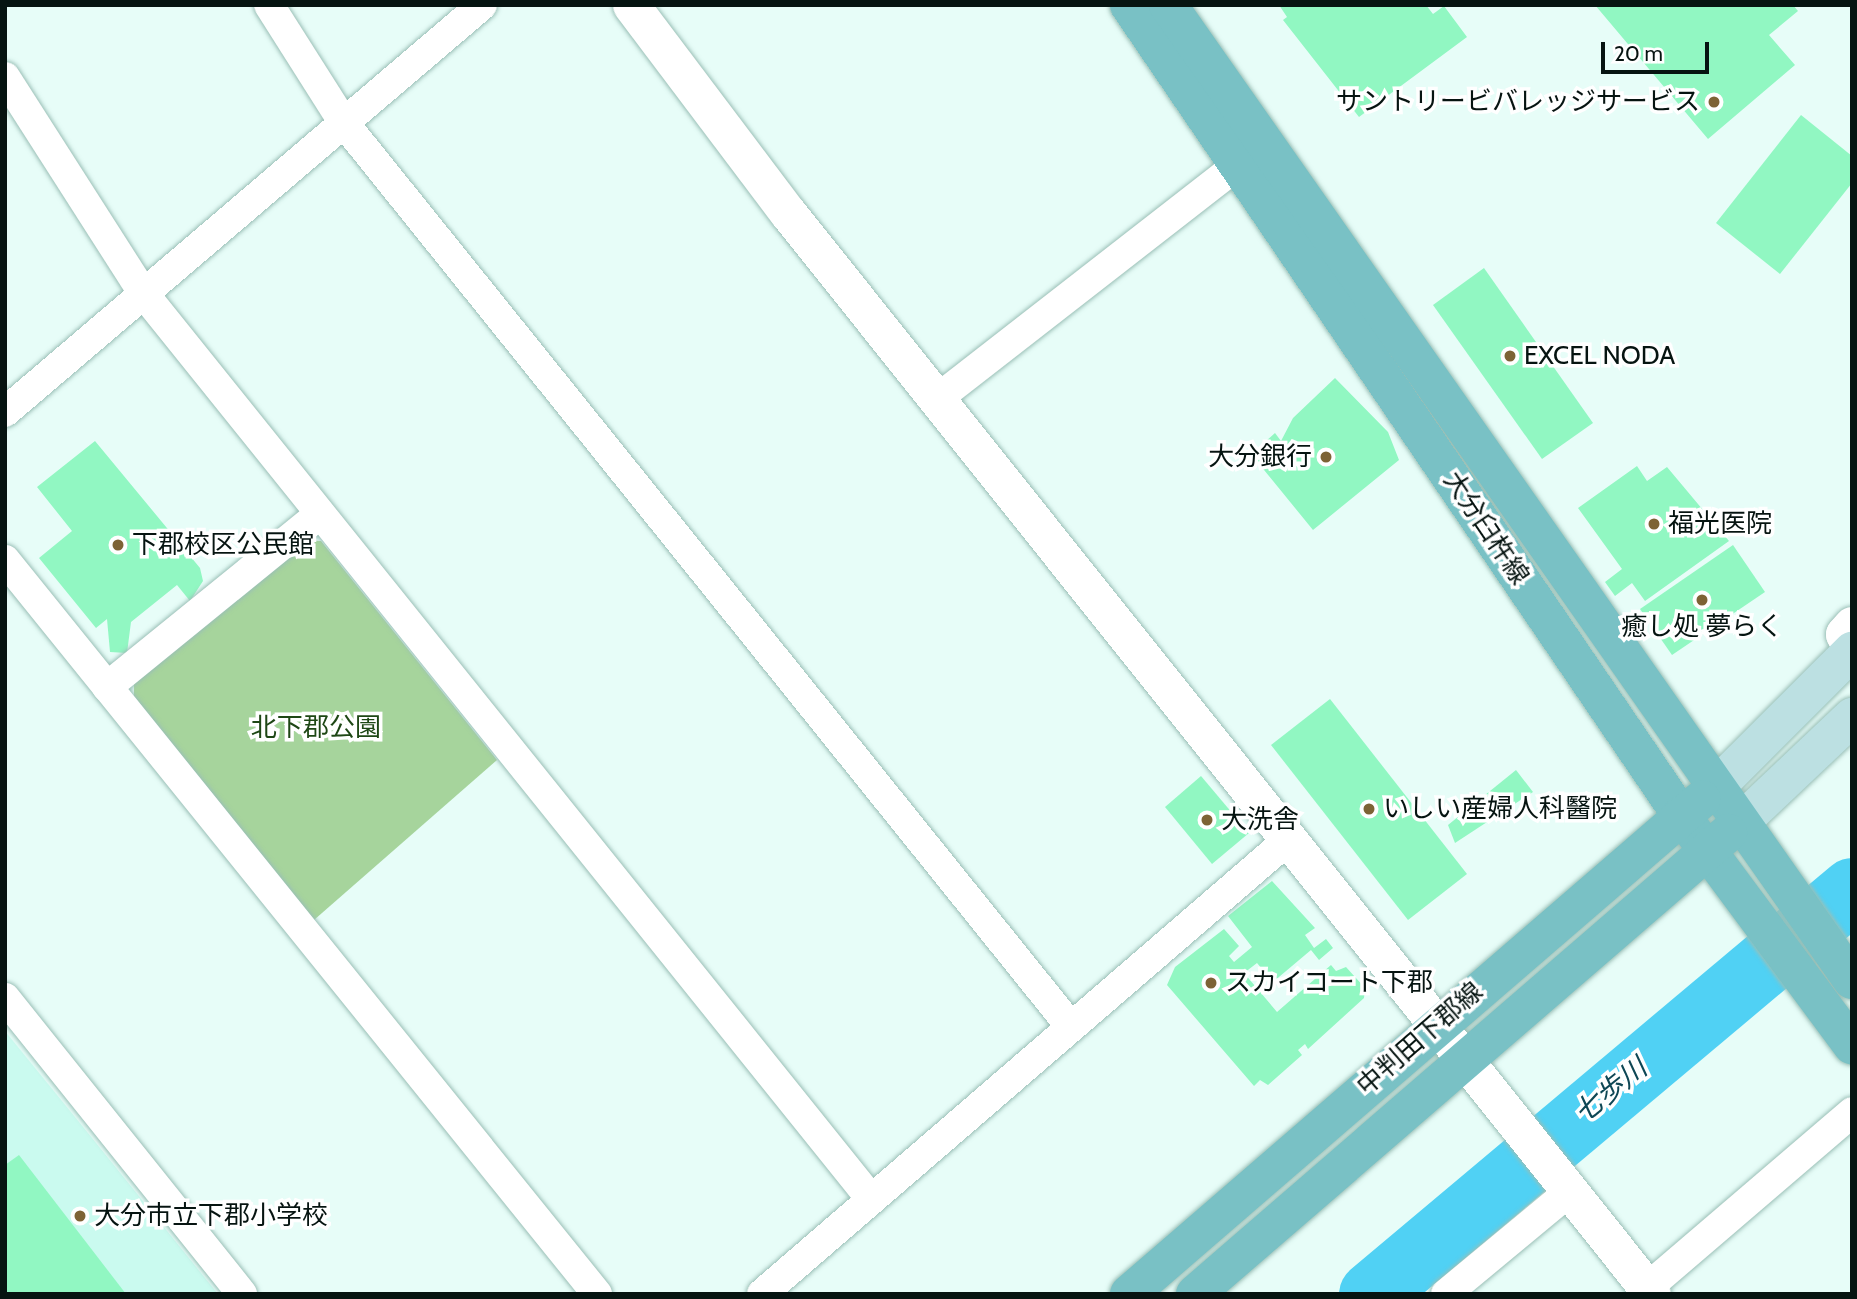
<!DOCTYPE html>
<meta charset="utf-8">
<style>
body{margin:0}
#map{position:relative;width:1857px;height:1299px;overflow:hidden;background:#e7fdf8;font-family:Cabin,"Noto Sans JP",sans-serif}
div>[style]{position:absolute}
.built>*{inset:0;background:#cafaef}
.green>*{inset:0;background:#a6d49c}
.river>*{height:65px;margin:-32.5px;padding:0 32.5px;transform-origin:32.5px;border-radius:32.5px;background:#50d1f4}
.building>*{inset:0;background:#91f7c2}
.roads{filter:drop-shadow(0 0 2px #9abfb6) drop-shadow(0 0 2px #9abfb6)}
.minor>*{height:30px;margin:-15px;padding:0 15px;transform-origin:15px;border-radius:15px;background:#fff}
.tertiary>*{height:37px;margin:-18.5px;padding:0 18.5px;transform-origin:18.5px;border-radius:18.5px;background:#fff}
.secondary>*{height:38px;margin:-19px;padding:0 19px;transform-origin:19px;border-radius:19px;background:#bce0e2}
.primary>*{height:38px;margin:-19px;padding:0 19px;transform-origin:19px;border-radius:19px;background:#79c1c5}
.dots>*{width:19px;height:19px;translate:-50% -50%;box-sizing:border-box;border:4px solid #fff;border-radius:50%}
span{translate:-50% -50%;white-space:nowrap;text-align:center;line-height:1.15;-webkit-text-stroke:7px #fff;paint-order:stroke}
.poi-label{font-size:26px;color:#061411}
.right{translate:-100% -50%;text-align:right}
.left{translate:0 -50%;text-align:left}
.street-label{font-size:26px;color:#061411}
.park-label{font-size:26px;color:#1e4715}
.water-label{font-size:28px;color:#0e4755;font-style:italic}
.frame{position:absolute;inset:0;border:7px solid #061411;pointer-events:none}
.scale{position:absolute;left:1601px;top:42px;width:108px;height:32px;box-sizing:border-box;border:4px solid #061411;border-top:0;padding-left:9px;font-size:21px;line-height:24px;white-space:nowrap;color:#061411;-webkit-text-stroke:5px #fff;paint-order:stroke}
</style>
<div id="map">
<div class="built">
<div style="clip-path:polygon(5px 1031px,92px 1138px,218px 1294px,5px 1294px)"></div>
</div>
<div class="green">
<div style="clip-path:polygon(303px 540px,321px 541px,497px 760px,314px 920px,134px 696px,134px 678px)"></div>
</div>
<div class="river">
<div style="left:1371px;top:1294px;width:628px;rotate:-40.03deg"></div>
</div>
<div class="building">
<div style="clip-path:polygon(1279px 5px,1426px 5px,1433px 14px,1444px 6px,1467px 37px,1359px 117px,1283px 20px,1287px 17px)"></div>
<div style="clip-path:polygon(1595px 5px,1793px 5px,1798px 11px,1769px 35px,1795px 65px,1708px 139px)"></div>
<div style="clip-path:polygon(1801px 115px,1852px 156px,1852px 183px,1780px 274px,1716px 223px)"></div>
<div style="clip-path:polygon(1484px 268px,1593px 423px,1542px 459px,1433px 305px)"></div>
<div style="clip-path:polygon(1335px 378px,1388px 432px,1399px 460px,1313px 530px,1251px 454px,1275px 433px,1281px 441px,1293px 418px)"></div>
<div style="clip-path:polygon(95px 441px,200px 568px,203px 581px,190px 601px,177px 585px,131px 622px,127px 653px,110px 652px,107px 619px,96px 628px,39px 558px,72px 531px,37px 487px)"></div>
<div style="clip-path:polygon(1637px 466px,1647px 481px,1667px 467px,1729px 541px,1645px 601px,1632px 583px,1615px 596px,1605px 582px,1622px 569px,1578px 508px)"></div>
<div style="clip-path:polygon(1733px 545px,1765px 592px,1672px 655px,1640px 609px)"></div>
<div style="clip-path:polygon(1330px 699px,1467px 874px,1408px 920px,1271px 745px)"></div>
<div style="clip-path:polygon(1516px 770px,1533px 792px,1455px 843px,1448px 825px)"></div>
<div style="clip-path:polygon(1201px 776px,1249px 833px,1212px 864px,1165px 807px)"></div>
<div style="clip-path:polygon(1272px 881px,1315px 928px,1305px 935px,1314px 948px,1326px 939px,1333px 948px,1319px 960px,1311px 950px,1273px 982px,1257px 963px,1244px 973px,1277px 1012px,1331px 965px,1336px 971px,1346px 967px,1365px 988px,1364px 998px,1308px 1049px,1305px 1044px,1298px 1050px,1302px 1055px,1268px 1085px,1260px 1080px,1254px 1086px,1167px 985px,1175px 967px,1224px 929px,1239px 946px,1229px 956px,1234px 962px,1252px 947px,1228px 916px)"></div>
<div style="clip-path:polygon(19px 1155px,126px 1294px,5px 1294px,5px 1165px)"></div>
</div>
<div class="roads">
<div class="minor">
<div style="left:269px;top:5px;width:140px;rotate:57.6deg"></div>
<div style="left:344px;top:123px;width:1160px;rotate:51.19deg"></div>
<div style="left:5px;top:77px;width:258px;rotate:57.4deg"></div>
<div style="left:144px;top:294px;width:1161px;rotate:51.22deg"></div>
<div style="left:937px;top:399px;width:402px;rotate:-37.9deg"></div>
<div style="left:5px;top:412px;width:627px;rotate:-40.47deg"></div>
<div style="left:5px;top:560px;width:943px;rotate:51.11deg"></div>
<div style="left:107px;top:687px;width:274px;rotate:-39.1deg"></div>
<div style="left:5px;top:998px;width:379px;rotate:51.3deg"></div>
<div style="left:1647px;top:1288px;width:270px;rotate:-40.6deg"></div>
<div style="left:762px;top:1294px;width:695px;rotate:-40.8deg"></div>
<div style="left:1446px;top:1294px;width:160px;rotate:-39.7deg"></div>
</div>
<div class="tertiary">
<div style="left:631px;top:5px;width:261px;rotate:53deg"></div>
<div style="left:788px;top:213px;width:1384px;rotate:51.37deg"></div>
<div style="left:1852px;top:625px;width:12px;rotate:132deg"></div>
<div style="left:1844px;top:634px;width:18px;rotate:63deg"></div>
</div>
<div class="secondary">
<div style="left:1715px;top:788px;width:194px;rotate:-45deg"></div>
<div style="left:1739px;top:824px;width:156px;rotate:-43.4deg"></div>
</div>
<div class="primary">
<div style="left:1129px;top:5px;width:980px;rotate:55.73deg"></div>
<div style="left:1681px;top:815px;width:287px;rotate:53.4deg"></div>
<div style="left:1168px;top:5px;width:1191px;rotate:54.95deg"></div>
<div style="left:1129px;top:1294px;width:757px;rotate:-40.82deg"></div>
<div style="left:1195px;top:1294px;width:705px;rotate:-40.86deg"></div>
</div>
</div>
<div class="dots">
<div style="left:1714px;top:102px;background:#7d6335"></div>
<div style="left:1510px;top:356px;background:#7d6335"></div>
<div style="left:1326px;top:457px;background:#7d6335"></div>
<div style="left:1654px;top:524px;background:#7d6335"></div>
<div style="left:118px;top:545px;background:#7d6335"></div>
<div style="left:1702px;top:600px;background:#7d6335"></div>
<div style="left:1369px;top:809px;background:#7d6335"></div>
<div style="left:1207px;top:820px;background:#7d6335"></div>
<div style="left:1211px;top:983px;background:#7d6335"></div>
<div style="left:80px;top:1216px;background:#7d6335"></div>
</div>
<div class="poi-label">
<span class="right" style="left:1700px;top:102px">サントリービバレッジサービス</span>
<span class="left" style="left:1524px;top:356px">EXCEL NODA</span>
<span class="right" style="left:1312px;top:457px">大分銀行</span>
<span class="left" style="left:1668px;top:524px">福光医院</span>
<span class="left" style="left:132px;top:545px">下郡校区公民館</span>
<span style="left:1702px;top:627px">癒し処 夢らく</span>
<span class="left" style="left:1383px;top:809px">いしい産婦人科醫院</span>
<span class="left" style="left:1221px;top:820px">大洗舎</span>
<span class="left" style="left:1225px;top:983px">スカイコート下郡</span>
<span class="left" style="left:94px;top:1216px">大分市立下郡小学校</span>
</div>
<div class="street-label">
<span style="left:1486px;top:528px;rotate:56deg">大分臼杵線</span>
<span style="left:1420px;top:1039px;rotate:-41deg">中判田下郡線</span>
</div>
<div class="park-label">
<span style="left:316px;top:728px">北下郡公園</span>
</div>
<div class="water-label">
<span style="left:1610px;top:1090px;rotate:-39deg">七歩川</span>
</div>
<div class="frame"></div>
<div class="scale">20 m</div>
</div>
